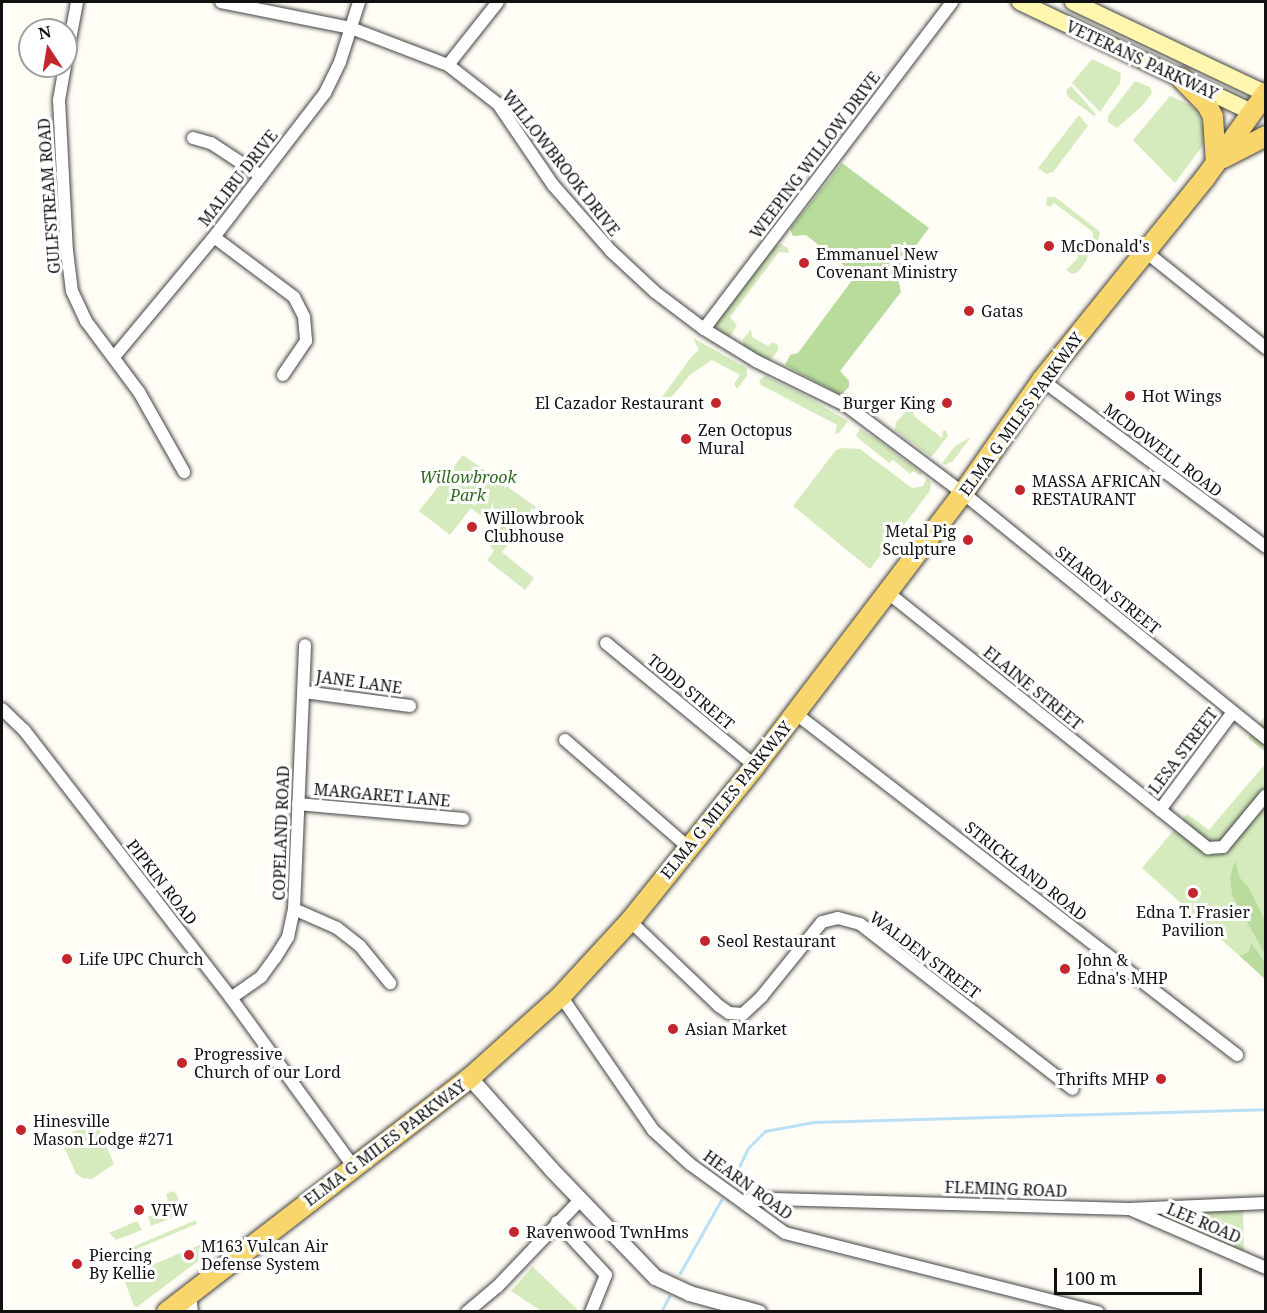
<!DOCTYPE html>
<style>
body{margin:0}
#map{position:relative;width:1267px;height:1313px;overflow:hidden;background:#fffdf5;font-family:"Noto Serif",serif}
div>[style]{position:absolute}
.green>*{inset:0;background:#d5ebbd}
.forest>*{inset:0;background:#b9dc9c}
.stream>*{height:3px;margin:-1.5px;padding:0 1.5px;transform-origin:1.5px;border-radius:1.5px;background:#b9e0f7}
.roads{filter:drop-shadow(0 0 2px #444) drop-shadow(0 0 2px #444)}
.minor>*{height:12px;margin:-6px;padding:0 6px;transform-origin:6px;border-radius:6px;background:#fff}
.tertiary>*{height:15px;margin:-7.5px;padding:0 7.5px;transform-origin:7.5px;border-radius:7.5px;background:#fff}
.secondary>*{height:16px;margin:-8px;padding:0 8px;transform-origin:8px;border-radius:8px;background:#fff6b0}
.primary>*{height:20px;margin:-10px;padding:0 10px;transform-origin:10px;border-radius:10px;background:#f9d66b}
.dots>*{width:16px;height:16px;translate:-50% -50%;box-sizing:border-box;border:3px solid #fff;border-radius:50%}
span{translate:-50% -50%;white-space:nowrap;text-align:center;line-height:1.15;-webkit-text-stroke:6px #fff;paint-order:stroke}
.street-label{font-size:16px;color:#111}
.poi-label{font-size:16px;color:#111}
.left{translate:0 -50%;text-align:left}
.right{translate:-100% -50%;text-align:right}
.park-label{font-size:16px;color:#2f6b1f;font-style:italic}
.frame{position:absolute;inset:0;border:3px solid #111;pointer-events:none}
.north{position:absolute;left:18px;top:18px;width:60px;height:60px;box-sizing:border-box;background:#fff;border:2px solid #a0a0a0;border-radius:50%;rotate:348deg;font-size:16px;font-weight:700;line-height:24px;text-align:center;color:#111}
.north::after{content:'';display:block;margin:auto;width:21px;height:27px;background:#c4262e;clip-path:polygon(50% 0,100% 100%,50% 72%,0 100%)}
.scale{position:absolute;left:1054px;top:1268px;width:148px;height:27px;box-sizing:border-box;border:3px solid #111;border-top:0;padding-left:8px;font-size:18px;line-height:21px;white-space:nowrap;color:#111;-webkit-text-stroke:4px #fff;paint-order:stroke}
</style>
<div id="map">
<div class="green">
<div style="clip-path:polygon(1092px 59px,1121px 73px,1120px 83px,1100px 112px,1072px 83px)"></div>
<div style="clip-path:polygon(1135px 81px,1150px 87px,1152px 93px,1142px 106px,1117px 128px,1108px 122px,1108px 116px)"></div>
<div style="clip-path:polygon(1071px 86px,1096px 114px,1094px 116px,1068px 97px,1066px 90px)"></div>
<div style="clip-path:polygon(1170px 96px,1190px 105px,1196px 110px,1204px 129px,1203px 145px,1175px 183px,1133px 140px)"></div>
<div style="clip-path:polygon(1079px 115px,1088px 126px,1053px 172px,1046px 174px,1038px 168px)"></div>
<div style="clip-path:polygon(1047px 197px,1055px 197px,1098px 230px,1100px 233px,1098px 240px,1093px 240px,1093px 232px,1054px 203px,1050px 207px,1046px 205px)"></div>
<div style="clip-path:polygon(781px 244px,788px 248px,789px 253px,779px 252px,730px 317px,737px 325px,731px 335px,728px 337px,717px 332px,716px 323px,721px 316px,774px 247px)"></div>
<div style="clip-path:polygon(1085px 248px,1088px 254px,1087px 260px,1078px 272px,1072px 274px,1066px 270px,1077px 259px,1080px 250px)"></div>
<div style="clip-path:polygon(751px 329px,752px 337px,768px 346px,772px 342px,778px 345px,778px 350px,771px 359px,767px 360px,743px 347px,743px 339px)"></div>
<div style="clip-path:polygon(693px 338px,747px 368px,747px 376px,737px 389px,734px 384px,740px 375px,712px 360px,691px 374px,658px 413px,656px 405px,692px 356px,699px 350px)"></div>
<div style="clip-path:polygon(765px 376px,806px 396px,848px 421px,839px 433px,835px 434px,837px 425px,761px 385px,759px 381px)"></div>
<div style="clip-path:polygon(912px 405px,914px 416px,942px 438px,943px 431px,946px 430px,948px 436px,933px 455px,930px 456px,895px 430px,896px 422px)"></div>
<div style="clip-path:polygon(860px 429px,876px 439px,923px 474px,919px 475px,913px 471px,910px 474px,893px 460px,889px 463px,858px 438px,856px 435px)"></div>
<div style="clip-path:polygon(971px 437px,953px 461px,946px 465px,942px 463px,955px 446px)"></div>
<div style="clip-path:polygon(842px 448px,860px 449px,912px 488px,923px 486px,927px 478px,931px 483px,930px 491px,870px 569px,793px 506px,836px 450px)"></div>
<div style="clip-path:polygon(463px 455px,536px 507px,502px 552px,534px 578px,525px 590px,487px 560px,494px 551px,490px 546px,494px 540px,484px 531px,490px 523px,471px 508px,450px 535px,419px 511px)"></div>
<div style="clip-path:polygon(1265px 716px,1265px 752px,1248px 738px)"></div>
<div style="clip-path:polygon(1265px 764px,1265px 979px,1142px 868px,1187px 814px,1209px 830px)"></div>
<div style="clip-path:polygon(96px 1123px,114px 1164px,92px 1179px,83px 1178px,76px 1174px,60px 1137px)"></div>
<div style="clip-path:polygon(174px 1191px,187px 1212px,151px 1226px,148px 1217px,164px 1210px,162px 1205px,168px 1202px,166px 1194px)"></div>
<div style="clip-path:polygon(1243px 1204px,1244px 1259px,1144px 1215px)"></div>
<div style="clip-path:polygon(196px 1220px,197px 1224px,117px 1257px,116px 1254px)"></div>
<div style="clip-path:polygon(137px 1221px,142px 1230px,116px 1240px,109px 1233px)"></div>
<div style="clip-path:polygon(209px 1241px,214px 1249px,137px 1307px,134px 1306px,123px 1277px)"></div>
<div style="clip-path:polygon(533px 1266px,533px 1267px,579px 1311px,541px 1311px,511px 1291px)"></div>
</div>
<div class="forest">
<div style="clip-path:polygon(842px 163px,929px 228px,897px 271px,901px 292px,840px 371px,849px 381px,849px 387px,841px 395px,785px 365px,790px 355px,798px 353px,856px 275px,806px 235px,793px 236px,790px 229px)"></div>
<div style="clip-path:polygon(1235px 861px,1240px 878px,1249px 888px,1265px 921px,1265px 954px,1232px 895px,1230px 877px)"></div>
<div style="clip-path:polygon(1251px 943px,1265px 962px,1265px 979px,1240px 956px,1249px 952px)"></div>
</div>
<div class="stream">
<div style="left:732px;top:1181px;width:37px;rotate:-64deg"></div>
<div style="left:748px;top:1148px;width:24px;rotate:-45deg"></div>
<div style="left:765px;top:1131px;width:49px;rotate:-10.6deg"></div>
<div style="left:813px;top:1122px;width:453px;rotate:-1.6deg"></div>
<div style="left:680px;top:1273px;width:84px;rotate:-60.7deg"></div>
<div style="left:661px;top:1312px;width:18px;rotate:-63deg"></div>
</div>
<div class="roads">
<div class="minor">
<div style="left:221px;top:2px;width:133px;rotate:11.3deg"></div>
<div style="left:351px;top:28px;width:104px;rotate:20.9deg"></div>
<div style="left:448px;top:65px;width:63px;rotate:38deg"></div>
<div style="left:498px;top:104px;width:98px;rotate:55.8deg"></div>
<div style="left:553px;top:185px;width:88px;rotate:48.7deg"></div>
<div style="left:611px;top:251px;width:60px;rotate:43deg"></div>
<div style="left:655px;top:292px;width:61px;rotate:37.1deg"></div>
<div style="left:704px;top:329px;width:61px;rotate:31.6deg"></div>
<div style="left:756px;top:361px;width:102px;rotate:26.3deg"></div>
<div style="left:847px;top:406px;width:145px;rotate:36.9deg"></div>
<div style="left:963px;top:493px;width:390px;rotate:39deg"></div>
<div style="left:66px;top:61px;width:60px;rotate:-79.4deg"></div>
<div style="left:448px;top:65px;width:80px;rotate:-51.6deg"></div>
<div style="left:65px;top:66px;width:35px;rotate:100deg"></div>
<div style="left:59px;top:100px;width:151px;rotate:87deg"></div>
<div style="left:67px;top:251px;width:40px;rotate:82.9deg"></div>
<div style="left:72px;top:291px;width:33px;rotate:65deg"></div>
<div style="left:86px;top:321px;width:89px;rotate:53.3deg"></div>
<div style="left:139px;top:392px;width:92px;rotate:60.6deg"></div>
<div style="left:193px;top:138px;width:19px;rotate:16deg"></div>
<div style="left:211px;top:143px;width:60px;rotate:33.4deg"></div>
<div style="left:214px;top:237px;width:100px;rotate:36.9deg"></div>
<div style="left:294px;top:297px;width:22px;rotate:63deg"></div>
<div style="left:304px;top:317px;width:24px;rotate:85deg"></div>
<div style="left:306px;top:341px;width:41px;rotate:124.1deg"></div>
<div style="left:1146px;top:252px;width:154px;rotate:38.7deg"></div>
<div style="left:704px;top:329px;width:410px;rotate:-52.8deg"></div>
<div style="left:114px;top:357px;width:156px;rotate:-50.2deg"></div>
<div style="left:214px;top:237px;width:182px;rotate:-52.4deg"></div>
<div style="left:325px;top:93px;width:34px;rotate:-64deg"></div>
<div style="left:340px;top:62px;width:63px;rotate:-72.4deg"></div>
<div style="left:1042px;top:380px;width:279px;rotate:36.7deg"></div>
<div style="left:887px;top:592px;width:411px;rotate:38.6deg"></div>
<div style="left:1208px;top:848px;width:15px;rotate:-4deg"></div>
<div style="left:1223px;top:847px;width:67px;rotate:-50.4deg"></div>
<div style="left:606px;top:643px;width:193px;rotate:39.5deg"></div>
<div style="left:304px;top:692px;width:107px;rotate:7.5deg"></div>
<div style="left:2px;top:709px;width:30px;rotate:44deg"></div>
<div style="left:24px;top:730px;width:339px;rotate:52.3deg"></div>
<div style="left:231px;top:998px;width:209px;rotate:54deg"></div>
<div style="left:795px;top:713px;width:559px;rotate:37.73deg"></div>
<div style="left:565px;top:740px;width:163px;rotate:41deg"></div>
<div style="left:298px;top:804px;width:166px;rotate:5.2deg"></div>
<div style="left:1160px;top:810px;width:122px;rotate:-53.3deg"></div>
<div style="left:294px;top:909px;width:47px;rotate:23.8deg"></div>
<div style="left:337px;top:928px;width:29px;rotate:38deg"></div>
<div style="left:360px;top:946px;width:48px;rotate:51deg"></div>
<div style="left:630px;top:921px;width:123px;rotate:43.7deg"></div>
<div style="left:719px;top:1006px;width:12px;rotate:35deg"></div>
<div style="left:729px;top:1013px;width:14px;rotate:4deg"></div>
<div style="left:743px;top:1014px;width:26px;rotate:-43deg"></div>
<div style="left:762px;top:996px;width:95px;rotate:-51deg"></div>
<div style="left:822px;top:922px;width:16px;rotate:-14deg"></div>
<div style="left:838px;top:918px;width:23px;rotate:15deg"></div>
<div style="left:860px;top:924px;width:269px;rotate:37.8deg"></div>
<div style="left:561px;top:996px;width:163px;rotate:55.5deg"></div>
<div style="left:653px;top:1130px;width:50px;rotate:42.6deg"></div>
<div style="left:690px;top:1164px;width:117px;rotate:36deg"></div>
<div style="left:785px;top:1233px;width:323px;rotate:14.2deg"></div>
<div style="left:231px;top:998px;width:37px;rotate:-35deg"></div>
<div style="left:261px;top:977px;width:24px;rotate:-54deg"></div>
<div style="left:275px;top:958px;width:25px;rotate:-58deg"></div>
<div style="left:288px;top:937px;width:29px;rotate:-78deg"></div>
<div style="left:294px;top:909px;width:264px;rotate:-87.6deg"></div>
<div style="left:745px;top:1201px;width:28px;rotate:-4deg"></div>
<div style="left:773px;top:1199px;width:356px;rotate:1.6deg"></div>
<div style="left:1129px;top:1209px;width:137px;rotate:-2.5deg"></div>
<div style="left:1132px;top:1210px;width:146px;rotate:23.4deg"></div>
<div style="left:557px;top:1222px;width:72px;rotate:47.2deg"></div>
<div style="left:606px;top:1275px;width:40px;rotate:112deg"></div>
<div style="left:190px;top:1294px;width:18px;rotate:84deg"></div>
<div style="left:467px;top:1312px;width:39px;rotate:-40deg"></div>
<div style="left:497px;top:1287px;width:120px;rotate:-46.3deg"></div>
</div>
<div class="tertiary">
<div style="left:470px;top:1078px;width:122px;rotate:48.3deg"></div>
<div style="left:551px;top:1169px;width:150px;rotate:46.1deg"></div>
<div style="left:655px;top:1277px;width:38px;rotate:25deg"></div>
<div style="left:689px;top:1293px;width:72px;rotate:15.4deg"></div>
</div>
<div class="secondary">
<div style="left:1020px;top:2px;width:257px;rotate:25.4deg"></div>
<div style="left:1073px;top:2px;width:212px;rotate:25.4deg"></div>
</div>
<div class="primary">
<div style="left:1181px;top:78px;width:37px;rotate:46deg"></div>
<div style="left:1207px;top:105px;width:13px;rotate:63deg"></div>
<div style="left:1213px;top:117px;width:46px;rotate:86.3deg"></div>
<div style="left:1223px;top:158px;width:48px;rotate:-27.1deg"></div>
<div style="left:167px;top:1312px;width:383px;rotate:-37.7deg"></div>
<div style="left:470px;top:1078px;width:122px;rotate:-42deg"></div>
<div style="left:561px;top:996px;width:102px;rotate:-47.4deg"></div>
<div style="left:630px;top:921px;width:199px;rotate:-51.1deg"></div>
<div style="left:755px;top:766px;width:343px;rotate:-52.7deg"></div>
<div style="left:963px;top:493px;width:138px;rotate:-55deg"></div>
<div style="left:1042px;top:380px;width:260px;rotate:-51.1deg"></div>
<div style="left:1205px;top:178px;width:105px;rotate:-54.3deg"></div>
</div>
</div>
<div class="dots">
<div style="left:1049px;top:246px;background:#c4262e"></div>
<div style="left:804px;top:263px;background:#c4262e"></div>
<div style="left:969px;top:311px;background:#c4262e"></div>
<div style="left:1130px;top:396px;background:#c4262e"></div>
<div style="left:716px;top:403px;background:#c4262e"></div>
<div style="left:947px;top:403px;background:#c4262e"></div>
<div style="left:686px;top:439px;background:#c4262e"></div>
<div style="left:1020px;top:490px;background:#c4262e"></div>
<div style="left:472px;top:527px;background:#c4262e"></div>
<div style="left:968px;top:540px;background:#c4262e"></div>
<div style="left:1193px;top:893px;background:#c4262e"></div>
<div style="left:705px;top:941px;background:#c4262e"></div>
<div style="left:67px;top:959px;background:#c4262e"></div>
<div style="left:1065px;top:969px;background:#c4262e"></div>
<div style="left:673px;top:1029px;background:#c4262e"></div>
<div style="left:182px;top:1063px;background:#c4262e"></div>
<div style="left:1161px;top:1079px;background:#c4262e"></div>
<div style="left:21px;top:1130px;background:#c4262e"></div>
<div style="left:139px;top:1210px;background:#c4262e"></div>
<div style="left:514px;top:1232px;background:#c4262e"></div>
<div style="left:189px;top:1255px;background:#c4262e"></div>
<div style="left:77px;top:1264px;background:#c4262e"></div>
</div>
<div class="street-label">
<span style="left:1142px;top:60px;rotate:25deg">VETERANS PARKWAY</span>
<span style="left:815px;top:155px;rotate:-53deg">WEEPING WILLOW DRIVE</span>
<span style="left:561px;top:163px;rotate:52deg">WILLOWBROOK DRIVE</span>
<span style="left:238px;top:178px;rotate:-52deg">MALIBU DRIVE</span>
<span style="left:49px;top:196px;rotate:-94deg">GULFSTREAM ROAD</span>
<span style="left:1021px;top:414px;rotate:-54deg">ELMA G MILES PARKWAY</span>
<span style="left:1163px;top:450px;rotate:37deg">MCDOWELL ROAD</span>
<span style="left:1108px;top:590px;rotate:39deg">SHARON STREET</span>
<span style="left:359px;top:682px;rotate:8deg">JANE LANE</span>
<span style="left:1033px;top:688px;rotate:39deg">ELAINE STREET</span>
<span style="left:691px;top:692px;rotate:40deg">TODD STREET</span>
<span style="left:1183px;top:751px;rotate:-53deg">LESA STREET</span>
<span style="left:382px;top:795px;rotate:5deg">MARGARET LANE</span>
<span style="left:726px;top:800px;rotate:-51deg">ELMA G MILES PARKWAY</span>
<span style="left:281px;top:833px;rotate:-88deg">COPELAND ROAD</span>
<span style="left:1026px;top:871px;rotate:38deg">STRICKLAND ROAD</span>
<span style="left:162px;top:882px;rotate:52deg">PIPKIN ROAD</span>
<span style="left:925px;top:955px;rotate:37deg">WALDEN STREET</span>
<span style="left:385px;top:1143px;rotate:-37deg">ELMA G MILES PARKWAY</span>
<span style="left:748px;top:1185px;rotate:36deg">HEARN ROAD</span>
<span style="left:1006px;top:1189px;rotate:2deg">FLEMING ROAD</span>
<span style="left:1204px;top:1223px;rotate:23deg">LEE ROAD</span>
</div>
<div class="poi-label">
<span class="left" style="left:1061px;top:246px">McDonald's</span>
<span class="left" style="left:816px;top:263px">Emmanuel New<br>Covenant Ministry</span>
<span class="left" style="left:981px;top:311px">Gatas</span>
<span class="left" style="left:1142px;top:396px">Hot Wings</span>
<span class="right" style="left:704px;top:403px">El Cazador Restaurant</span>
<span class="right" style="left:935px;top:403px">Burger King</span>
<span class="left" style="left:698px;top:439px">Zen Octopus<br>Mural</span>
<span class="left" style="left:1032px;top:490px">MASSA AFRICAN<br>RESTAURANT</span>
<span class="left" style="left:484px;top:527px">Willowbrook<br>Clubhouse</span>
<span class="right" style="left:956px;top:540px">Metal Pig<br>Sculpture</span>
<span style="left:1193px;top:921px">Edna T. Frasier<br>Pavilion</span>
<span class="left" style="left:717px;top:941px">Seol Restaurant</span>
<span class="left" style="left:79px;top:959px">Life UPC Church</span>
<span class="left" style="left:1077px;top:969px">John &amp;<br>Edna's MHP</span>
<span class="left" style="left:685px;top:1029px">Asian Market</span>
<span class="left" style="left:194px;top:1063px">Progressive<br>Church of our Lord</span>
<span class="right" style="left:1149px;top:1079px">Thrifts MHP</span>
<span class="left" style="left:33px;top:1130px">Hinesville<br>Mason Lodge #271</span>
<span class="left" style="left:151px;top:1210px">VFW</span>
<span class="left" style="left:526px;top:1232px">Ravenwood TwnHms</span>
<span class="left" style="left:201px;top:1255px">M163 Vulcan Air<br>Defense System</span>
<span class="left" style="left:89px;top:1264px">Piercing<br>By Kellie</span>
</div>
<div class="park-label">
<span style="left:468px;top:486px">Willowbrook<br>Park</span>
</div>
<div class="frame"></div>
<div class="north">N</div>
<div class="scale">100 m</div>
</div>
